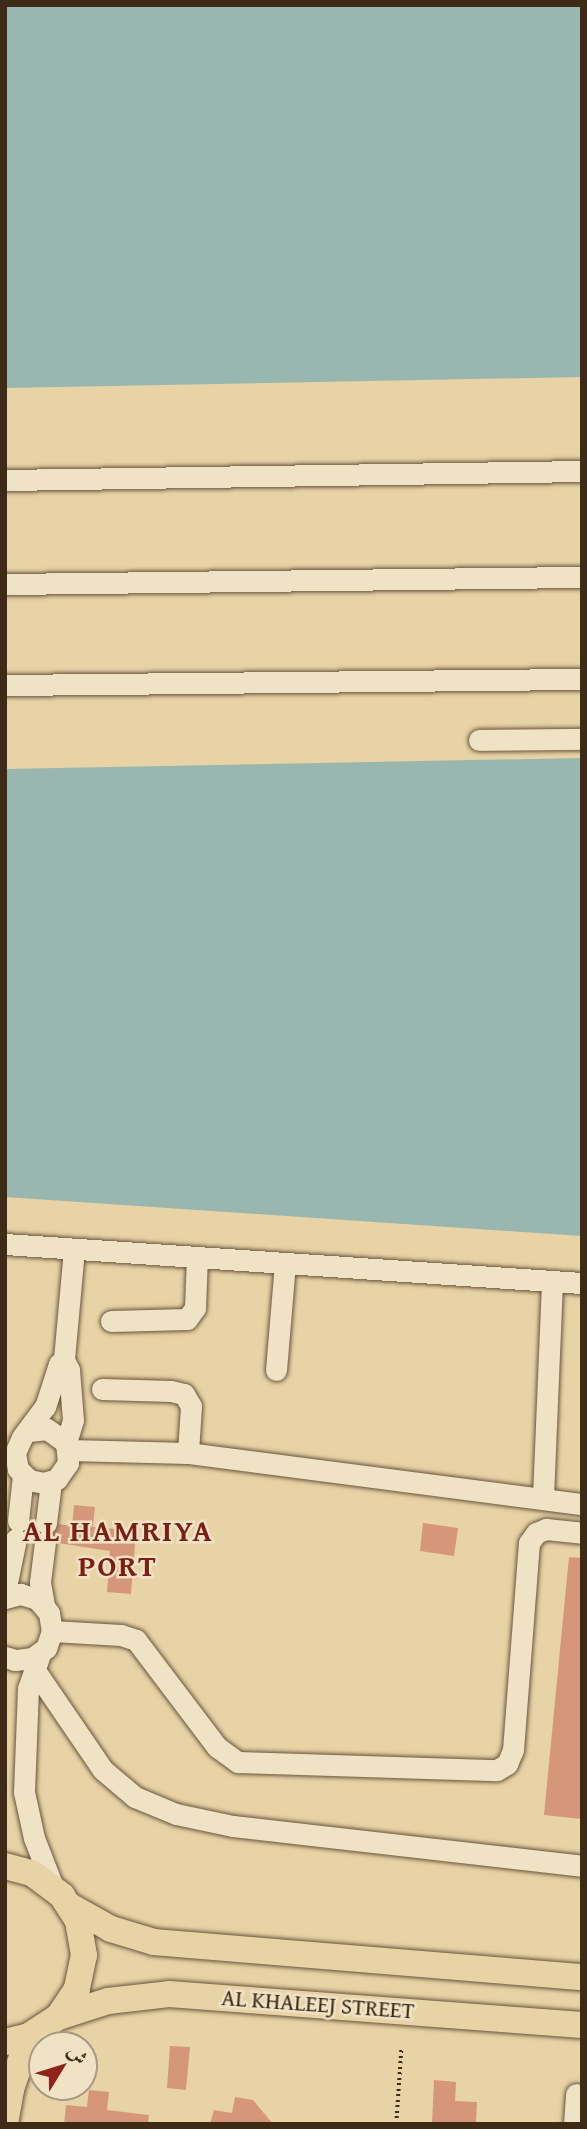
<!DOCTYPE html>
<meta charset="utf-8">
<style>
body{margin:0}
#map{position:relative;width:587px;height:2129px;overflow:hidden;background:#e8d3a6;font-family:"Gentium Book Plus",Amiri,serif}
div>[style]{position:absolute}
.water>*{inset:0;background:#99b6af}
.building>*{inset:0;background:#d6967a}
.path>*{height:3.5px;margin-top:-1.75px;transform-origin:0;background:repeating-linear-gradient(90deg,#3d2b18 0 2px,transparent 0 5.5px)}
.roads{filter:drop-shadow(0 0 2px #68553c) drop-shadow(0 0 2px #68553c)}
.minor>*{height:21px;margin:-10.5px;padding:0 10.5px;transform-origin:10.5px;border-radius:10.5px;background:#f0e2c5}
.major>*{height:26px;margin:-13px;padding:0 13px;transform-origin:13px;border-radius:13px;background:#e8d3a6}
span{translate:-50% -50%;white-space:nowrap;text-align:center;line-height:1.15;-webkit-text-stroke:5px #f0e2c5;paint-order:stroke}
.street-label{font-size:23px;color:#3d2b18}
.district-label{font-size:30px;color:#7a1f14;font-weight:700;letter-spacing:2px}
.frame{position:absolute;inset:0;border:7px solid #3d2b18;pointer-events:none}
.north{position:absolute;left:28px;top:2031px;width:70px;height:70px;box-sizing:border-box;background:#f0e2c5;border:2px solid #a89980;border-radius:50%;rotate:52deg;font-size:19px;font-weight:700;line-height:28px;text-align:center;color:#3d2b18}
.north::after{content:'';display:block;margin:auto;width:24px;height:32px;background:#8f2418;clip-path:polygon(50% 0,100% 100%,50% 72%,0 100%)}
</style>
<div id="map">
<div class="water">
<div style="clip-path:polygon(5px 5px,582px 5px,582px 377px,5px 388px)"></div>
<div style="clip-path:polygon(582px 758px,582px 1236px,5px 1197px,5px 769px)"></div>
</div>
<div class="building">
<div style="clip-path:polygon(74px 1505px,95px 1507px,93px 1527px,136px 1531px,131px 1594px,107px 1592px,110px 1551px,58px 1543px,54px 1533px,59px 1524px,72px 1526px)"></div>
<div style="clip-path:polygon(423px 1523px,458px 1528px,454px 1556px,420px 1551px)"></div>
<div style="clip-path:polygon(569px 1557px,582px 1558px,582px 1819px,544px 1815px)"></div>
<div style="clip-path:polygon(170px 2046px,190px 2047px,186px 2090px,167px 2088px)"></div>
<div style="clip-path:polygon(434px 2080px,456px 2082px,455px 2101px,477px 2102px,476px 2124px,432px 2124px)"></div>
<div style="clip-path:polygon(89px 2090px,109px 2092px,107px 2110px,149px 2115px,148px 2124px,64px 2124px,66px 2105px,87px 2107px)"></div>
<div style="clip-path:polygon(235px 2097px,253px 2100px,273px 2124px,210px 2124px,214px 2110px,232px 2113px)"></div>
</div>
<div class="path">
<div style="left:396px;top:2124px;width:74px;rotate:-86.1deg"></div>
</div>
<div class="roads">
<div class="minor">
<div style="left:5px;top:480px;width:577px;rotate:-0.89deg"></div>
<div style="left:5px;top:584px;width:577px;rotate:-0.7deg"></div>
<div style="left:5px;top:685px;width:577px;rotate:-0.6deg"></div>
<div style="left:479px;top:740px;width:103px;rotate:-0.6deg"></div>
<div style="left:5px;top:1244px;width:578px;rotate:3.87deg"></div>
<div style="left:111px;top:1321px;width:76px;rotate:-1.5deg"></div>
<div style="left:187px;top:1319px;width:14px;rotate:-54deg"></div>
<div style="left:195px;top:1308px;width:51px;rotate:-87.8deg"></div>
<div style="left:64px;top:1360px;width:11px;rotate:63deg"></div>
<div style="left:69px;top:1370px;width:50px;rotate:85.4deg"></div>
<div style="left:73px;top:1420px;width:24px;rotate:107deg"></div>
<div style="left:276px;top:1370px;width:107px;rotate:-85.2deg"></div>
<div style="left:102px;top:1389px;width:69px;rotate:1.7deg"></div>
<div style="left:171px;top:1391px;width:13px;rotate:13deg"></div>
<div style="left:184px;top:1394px;width:14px;rotate:60deg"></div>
<div style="left:191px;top:1406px;width:47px;rotate:93.7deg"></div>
<div style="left:29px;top:1431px;width:18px;rotate:-6deg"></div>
<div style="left:47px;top:1429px;width:24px;rotate:36deg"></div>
<div style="left:66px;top:1443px;width:20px;rotate:84deg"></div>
<div style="left:68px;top:1463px;width:19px;rotate:125deg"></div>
<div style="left:57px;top:1479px;width:14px;rotate:163deg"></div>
<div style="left:44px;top:1483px;width:15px;rotate:-169deg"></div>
<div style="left:29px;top:1480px;width:16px;rotate:-135deg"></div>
<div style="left:18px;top:1469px;width:16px;rotate:-101deg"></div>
<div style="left:15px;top:1453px;width:17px;rotate:-66deg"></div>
<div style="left:22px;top:1437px;width:38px;rotate:-53deg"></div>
<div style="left:45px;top:1407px;width:45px;rotate:-72deg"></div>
<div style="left:59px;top:1364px;width:7px;rotate:-45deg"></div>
<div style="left:64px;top:1359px;width:110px;rotate:-84.8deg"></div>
<div style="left:69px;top:1450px;width:119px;rotate:1.4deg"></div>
<div style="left:188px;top:1453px;width:397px;rotate:7.4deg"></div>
<div style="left:543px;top:1497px;width:216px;rotate:-87.6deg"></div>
<div style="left:18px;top:1521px;width:46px;rotate:-83.8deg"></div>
<div style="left:46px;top:1523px;width:41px;rotate:-83deg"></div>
<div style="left:5px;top:1592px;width:54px;rotate:-78.3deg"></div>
<div style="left:5px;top:1598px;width:16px;rotate:-15deg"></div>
<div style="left:20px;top:1594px;width:18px;rotate:16deg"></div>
<div style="left:37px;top:1599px;width:18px;rotate:49deg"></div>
<div style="left:49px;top:1613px;width:18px;rotate:81deg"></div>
<div style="left:52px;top:1631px;width:18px;rotate:109deg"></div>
<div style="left:46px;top:1648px;width:17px;rotate:144deg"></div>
<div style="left:32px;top:1658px;width:17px;rotate:173deg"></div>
<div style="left:15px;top:1660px;width:10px;rotate:-163deg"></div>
<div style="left:44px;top:1605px;width:23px;rotate:-100deg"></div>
<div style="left:40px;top:1582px;width:40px;rotate:-82.9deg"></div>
<div style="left:52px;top:1631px;width:69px;rotate:3.3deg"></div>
<div style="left:121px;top:1635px;width:16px;rotate:18deg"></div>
<div style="left:136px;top:1640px;width:134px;rotate:52.9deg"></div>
<div style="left:217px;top:1747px;width:26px;rotate:36deg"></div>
<div style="left:238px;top:1762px;width:259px;rotate:1.8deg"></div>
<div style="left:497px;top:1770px;width:12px;rotate:-31deg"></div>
<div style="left:507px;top:1764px;width:15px;rotate:-67deg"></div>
<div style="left:513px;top:1750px;width:208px;rotate:-85.6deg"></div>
<div style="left:529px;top:1543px;width:12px;rotate:-55deg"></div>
<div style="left:536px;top:1533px;width:11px;rotate:-22deg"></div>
<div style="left:546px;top:1529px;width:36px;rotate:6deg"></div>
<div style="left:40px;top:1654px;width:36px;rotate:109deg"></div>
<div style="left:28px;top:1688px;width:104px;rotate:92.2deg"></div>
<div style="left:24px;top:1792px;width:47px;rotate:77.7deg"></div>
<div style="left:34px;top:1838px;width:53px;rotate:68.8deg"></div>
<div style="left:34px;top:1669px;width:122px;rotate:55.7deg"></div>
<div style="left:103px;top:1770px;width:42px;rotate:40.2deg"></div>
<div style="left:135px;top:1797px;width:44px;rotate:22.5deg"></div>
<div style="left:176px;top:1814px;width:58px;rotate:11.9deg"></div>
<div style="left:233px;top:1826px;width:351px;rotate:6.5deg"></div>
<div style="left:574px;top:2124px;width:30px;rotate:-86deg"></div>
</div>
<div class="major">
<div style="left:5px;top:1866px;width:28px;rotate:15deg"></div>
<div style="left:32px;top:1873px;width:38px;rotate:37deg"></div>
<div style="left:62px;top:1896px;width:30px;rotate:57deg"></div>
<div style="left:78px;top:1921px;width:35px;rotate:80deg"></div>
<div style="left:84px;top:1955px;width:35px;rotate:102deg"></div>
<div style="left:77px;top:1989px;width:34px;rotate:124deg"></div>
<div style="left:58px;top:2017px;width:35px;rotate:147deg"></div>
<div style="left:29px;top:2036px;width:25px;rotate:166deg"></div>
<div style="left:70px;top:1906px;width:47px;rotate:29.3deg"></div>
<div style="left:111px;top:1929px;width:45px;rotate:16.8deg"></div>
<div style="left:154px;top:1942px;width:429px;rotate:4.7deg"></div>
<div style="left:58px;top:2017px;width:52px;rotate:-17.7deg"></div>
<div style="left:108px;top:2001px;width:61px;rotate:-6.5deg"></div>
<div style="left:169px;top:1994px;width:414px;rotate:4.3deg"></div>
<div style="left:5px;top:2124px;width:36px;rotate:-80deg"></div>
<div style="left:11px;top:2089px;width:56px;rotate:-71.2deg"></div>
</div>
</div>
<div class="street-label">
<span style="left:318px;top:2004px;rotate:4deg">AL KHALEEJ STREET</span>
</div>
<div class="district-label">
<span style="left:118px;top:1547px">AL HAMRIYA<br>PORT</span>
</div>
<div class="frame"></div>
<div class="north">ش</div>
</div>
